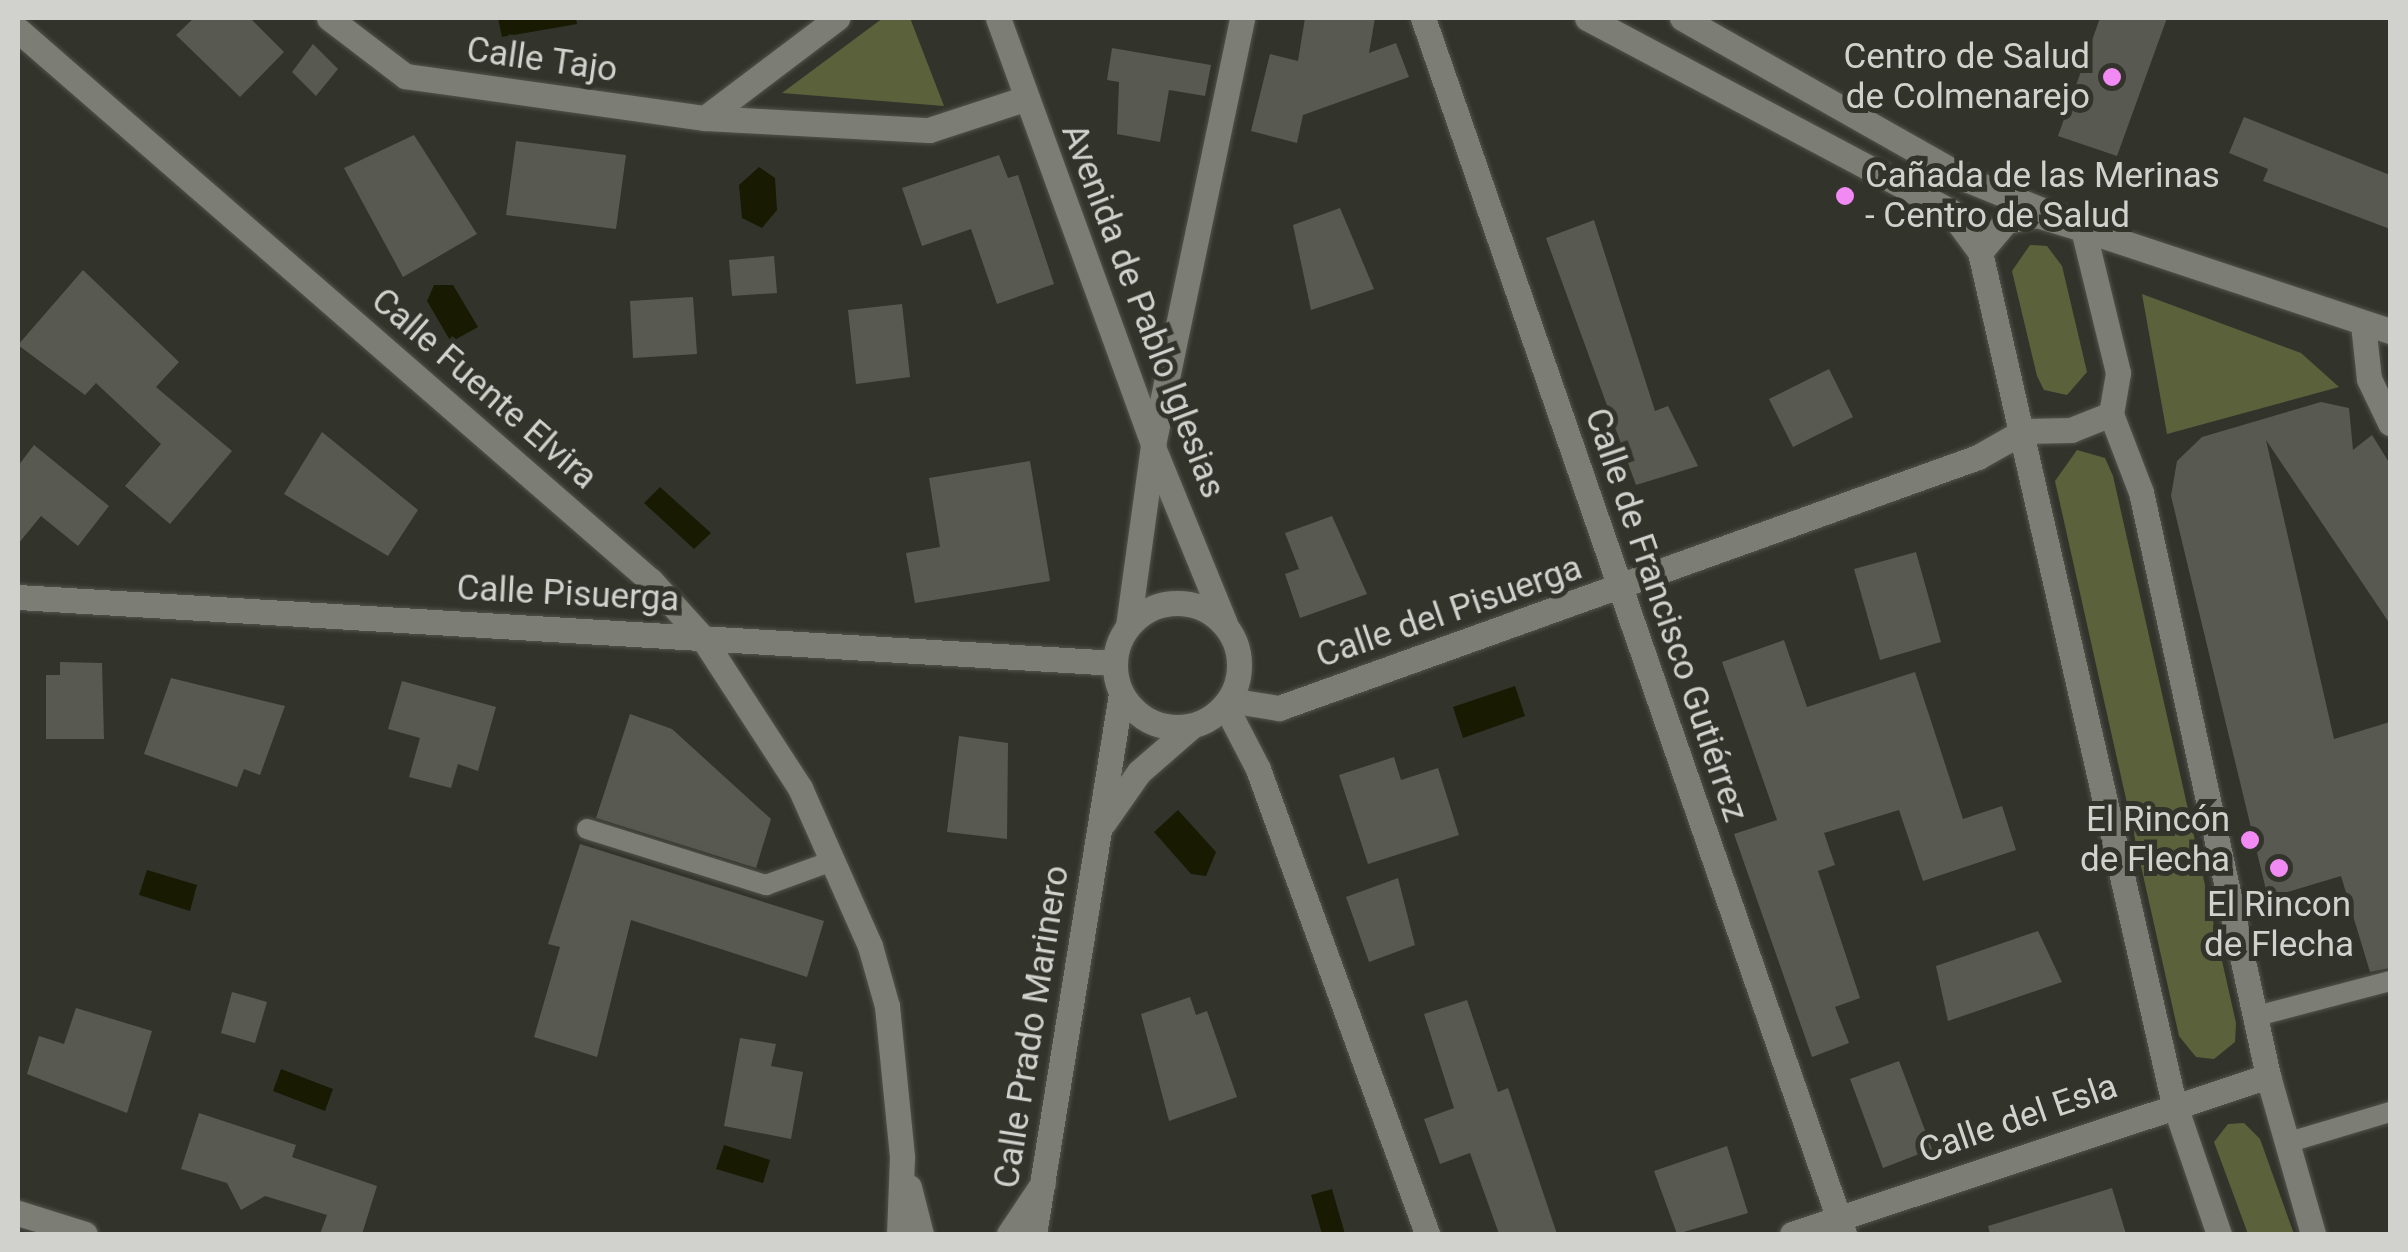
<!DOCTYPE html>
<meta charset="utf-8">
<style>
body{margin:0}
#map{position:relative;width:2408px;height:1252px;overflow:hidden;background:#32342c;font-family:Roboto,sans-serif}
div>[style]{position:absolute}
.green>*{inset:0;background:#5b623b}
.water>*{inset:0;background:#181b02}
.building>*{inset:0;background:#585a51}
.roads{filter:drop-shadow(0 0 2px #51534c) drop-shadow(0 0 2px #51534c)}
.service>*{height:20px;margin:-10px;padding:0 10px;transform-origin:10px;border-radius:10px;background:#7c7e75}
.minor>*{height:25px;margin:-12.5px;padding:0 12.5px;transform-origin:12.5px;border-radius:12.5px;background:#7c7e75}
.tertiary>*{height:25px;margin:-12.5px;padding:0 12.5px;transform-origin:12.5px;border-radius:12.5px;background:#7c7e75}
.tertiary>.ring{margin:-12.5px;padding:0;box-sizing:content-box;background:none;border:25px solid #7c7e75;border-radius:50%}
.dots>*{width:28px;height:28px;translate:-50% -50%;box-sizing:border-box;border:5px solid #32342c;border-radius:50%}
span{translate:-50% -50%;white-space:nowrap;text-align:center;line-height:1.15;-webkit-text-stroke:10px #32342c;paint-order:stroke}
.poi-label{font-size:35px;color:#d1d2cd}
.right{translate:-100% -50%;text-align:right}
.left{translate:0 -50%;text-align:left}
.street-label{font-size:35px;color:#d1d2cd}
.frame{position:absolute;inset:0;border:20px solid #d1d2cd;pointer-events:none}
</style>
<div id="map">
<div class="green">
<div style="clip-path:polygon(883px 18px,910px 18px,944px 106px,782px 93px)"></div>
<div style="clip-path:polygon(2030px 245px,2047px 246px,2062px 266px,2087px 372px,2067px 395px,2044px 390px,2037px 376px,2012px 271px)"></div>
<div style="clip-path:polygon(2142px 294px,2301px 353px,2339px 387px,2167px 434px)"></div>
<div style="clip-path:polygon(2077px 450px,2105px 458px,2113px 476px,2236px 1023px,2235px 1042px,2214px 1059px,2196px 1057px,2179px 1036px,2055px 481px)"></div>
<div style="clip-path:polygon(2244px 1123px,2260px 1139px,2294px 1234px,2248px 1234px,2214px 1142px,2228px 1124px)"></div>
</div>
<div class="water">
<div style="clip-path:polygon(498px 18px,576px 18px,577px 24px,502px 37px)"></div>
<div style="clip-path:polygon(759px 167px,775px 178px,777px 210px,762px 228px,742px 218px,739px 185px)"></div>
<div style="clip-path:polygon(434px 285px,453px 285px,478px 327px,451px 342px,427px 301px)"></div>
<div style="clip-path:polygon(660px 487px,711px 533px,694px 549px,644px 503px)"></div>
<div style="clip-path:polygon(1515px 686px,1525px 716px,1463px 738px,1453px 707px)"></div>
<div style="clip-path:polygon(1178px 810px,1216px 852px,1206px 876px,1191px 874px,1154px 832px)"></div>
<div style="clip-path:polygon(147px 870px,197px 885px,190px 911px,139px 895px)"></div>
<div style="clip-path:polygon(281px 1069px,333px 1089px,325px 1111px,273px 1091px)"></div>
<div style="clip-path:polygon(724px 1145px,770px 1160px,763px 1183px,716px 1169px)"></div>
<div style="clip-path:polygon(1332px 1189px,1345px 1234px,1322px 1234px,1311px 1195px)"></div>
</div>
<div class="building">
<div style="clip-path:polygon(194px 18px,250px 18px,284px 52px,240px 97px,176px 35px)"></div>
<div style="clip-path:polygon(1305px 18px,1375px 18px,1369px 53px,1396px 43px,1409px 77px,1303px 115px,1297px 143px,1251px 131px,1270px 54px,1298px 61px)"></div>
<div style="clip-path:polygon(2100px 18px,2167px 18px,2117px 156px,2058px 136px)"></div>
<div style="clip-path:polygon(313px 44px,338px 69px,316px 96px,292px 72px)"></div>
<div style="clip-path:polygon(1112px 48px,1211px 65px,1205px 96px,1169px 90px,1160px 142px,1117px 134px,1119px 82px,1107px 80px)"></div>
<div style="clip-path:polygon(2244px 117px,2390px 175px,2390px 229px,2263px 181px,2268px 169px,2229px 153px)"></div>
<div style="clip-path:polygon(414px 135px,477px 234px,403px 277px,344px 168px)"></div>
<div style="clip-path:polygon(516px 141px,626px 155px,616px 229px,506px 215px)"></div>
<div style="clip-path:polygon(999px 155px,1008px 178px,1018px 175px,1054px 284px,997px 304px,971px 229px,922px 246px,902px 188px)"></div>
<div style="clip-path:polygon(1340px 208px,1374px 289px,1311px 310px,1293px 225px)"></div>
<div style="clip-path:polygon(1594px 220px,1655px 411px,1668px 406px,1698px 466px,1636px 485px,1546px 238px)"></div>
<div style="clip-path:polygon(774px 256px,777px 293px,732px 296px,729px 260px)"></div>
<div style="clip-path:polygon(83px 270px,179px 362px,156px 387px,232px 451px,170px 524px,125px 486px,161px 444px,96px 383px,85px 395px,18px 345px)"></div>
<div style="clip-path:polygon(693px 297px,697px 354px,633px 358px,630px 301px)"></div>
<div style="clip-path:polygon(902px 304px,910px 377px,856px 384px,848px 310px)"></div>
<div style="clip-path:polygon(1829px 369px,1853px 417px,1793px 447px,1769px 399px)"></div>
<div style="clip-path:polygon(2321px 402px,2349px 408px,2353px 450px,2372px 435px,2390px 464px,2390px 624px,2266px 440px,2334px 739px,2390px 722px,2390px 968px,2370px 972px,2341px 876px,2268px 898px,2171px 496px,2177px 461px,2202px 437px)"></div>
<div style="clip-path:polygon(322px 432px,418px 510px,388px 556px,284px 494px)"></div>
<div style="clip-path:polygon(34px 445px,109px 506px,78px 546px,41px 516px,18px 544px,18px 466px)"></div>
<div style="clip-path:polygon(1030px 461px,1050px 581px,915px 603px,906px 553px,940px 547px,929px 478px)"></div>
<div style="clip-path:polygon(1332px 516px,1367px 594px,1300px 618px,1285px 574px,1299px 569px,1285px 533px)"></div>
<div style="clip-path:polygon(1916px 552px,1941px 642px,1880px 660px,1854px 569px)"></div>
<div style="clip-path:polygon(1784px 640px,1807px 707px,1915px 672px,1963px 819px,2002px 806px,2016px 850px,1923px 881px,1899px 810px,1824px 833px,1835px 865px,1818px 871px,1860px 998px,1835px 1007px,1849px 1043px,1812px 1057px,1734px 834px,1777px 820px,1722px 662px)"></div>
<div style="clip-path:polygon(60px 662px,102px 663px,104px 739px,46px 739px,46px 675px,60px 675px)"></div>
<div style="clip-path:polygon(171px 678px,285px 706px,260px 775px,244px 769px,237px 787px,144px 754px)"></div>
<div style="clip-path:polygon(402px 681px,496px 707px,478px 771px,458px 764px,451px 788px,409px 777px,420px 738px,388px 729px)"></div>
<div style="clip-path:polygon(630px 714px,672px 729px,771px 819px,756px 868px,596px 818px)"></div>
<div style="clip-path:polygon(959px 736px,1008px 743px,1007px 839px,947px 832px)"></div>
<div style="clip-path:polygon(1394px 757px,1401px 780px,1438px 768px,1459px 835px,1368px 864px,1339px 775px)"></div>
<div style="clip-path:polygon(580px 844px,824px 921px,807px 977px,631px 920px,597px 1057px,534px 1037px,560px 947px,548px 944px)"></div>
<div style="clip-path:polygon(1398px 878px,1415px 945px,1369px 962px,1346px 897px)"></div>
<div style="clip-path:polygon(2038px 931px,2062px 982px,1948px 1021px,1936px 966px)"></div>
<div style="clip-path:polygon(232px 992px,267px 1002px,255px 1043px,221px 1033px)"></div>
<div style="clip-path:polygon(1190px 997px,1196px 1015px,1207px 1011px,1237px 1097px,1169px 1121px,1141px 1014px)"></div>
<div style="clip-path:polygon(1467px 1000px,1498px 1092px,1508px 1088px,1557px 1234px,1499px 1234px,1470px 1153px,1440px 1164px,1424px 1119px,1454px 1108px,1424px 1014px)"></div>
<div style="clip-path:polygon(76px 1008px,152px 1031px,127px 1113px,27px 1074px,39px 1036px,64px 1044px)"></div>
<div style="clip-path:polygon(740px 1038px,776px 1044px,771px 1066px,803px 1072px,791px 1139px,724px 1126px)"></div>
<div style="clip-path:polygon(1899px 1061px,1932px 1149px,1883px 1168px,1850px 1079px)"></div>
<div style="clip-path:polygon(199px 1113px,296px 1145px,292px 1157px,377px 1186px,362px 1234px,320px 1234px,327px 1215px,265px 1196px,241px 1210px,227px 1183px,181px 1169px)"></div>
<div style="clip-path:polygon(1727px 1146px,1748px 1213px,1677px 1234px,1654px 1171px)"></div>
<div style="clip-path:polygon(2112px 1188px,2126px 1234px,1990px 1234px,1988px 1226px)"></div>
</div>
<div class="roads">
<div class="service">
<div style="left:587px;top:829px;width:188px;rotate:17.4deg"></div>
<div style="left:766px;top:885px;width:73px;rotate:-19.9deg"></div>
<div style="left:2257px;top:1016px;width:138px;rotate:-14.7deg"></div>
<div style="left:2286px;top:1143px;width:109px;rotate:-16.6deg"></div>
</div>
<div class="minor">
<div style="left:329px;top:18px;width:96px;rotate:37.3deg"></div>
<div style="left:405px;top:76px;width:303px;rotate:8deg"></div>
<div style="left:705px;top:118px;width:224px;rotate:3.1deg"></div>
<div style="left:929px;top:130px;width:103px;rotate:-18.1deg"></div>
<div style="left:998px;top:18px;width:454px;rotate:70deg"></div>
<div style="left:1423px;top:18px;width:1287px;rotate:70.9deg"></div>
<div style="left:18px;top:30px;width:839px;rotate:41.04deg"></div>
<div style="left:651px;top:581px;width:76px;rotate:47.7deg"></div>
<div style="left:702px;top:637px;width:180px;rotate:57deg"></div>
<div style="left:800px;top:788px;width:173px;rotate:66.1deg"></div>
<div style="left:870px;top:946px;width:62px;rotate:74.2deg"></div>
<div style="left:887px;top:1006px;width:152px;rotate:84.3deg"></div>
<div style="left:902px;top:1157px;width:77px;rotate:92.2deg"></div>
<div style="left:705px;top:118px;width:166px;rotate:-37.1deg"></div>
<div style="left:2083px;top:229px;width:324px;rotate:18.4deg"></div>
<div style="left:2363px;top:324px;width:55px;rotate:83.8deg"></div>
<div style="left:2369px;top:379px;width:49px;rotate:64.5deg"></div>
<div style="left:18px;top:597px;width:1099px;rotate:3.44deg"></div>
<div style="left:1229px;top:700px;width:51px;rotate:9.1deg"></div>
<div style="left:1279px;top:708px;width:743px;rotate:-19.75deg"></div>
<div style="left:1978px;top:457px;width:53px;rotate:-29.5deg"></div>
<div style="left:1225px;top:705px;width:72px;rotate:62.7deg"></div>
<div style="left:1258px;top:769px;width:495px;rotate:70deg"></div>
<div style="left:909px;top:1187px;width:49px;rotate:75.7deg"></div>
<div style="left:18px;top:1213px;width:70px;rotate:17.4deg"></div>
<div style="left:1009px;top:1234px;width:61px;rotate:-56.3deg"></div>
<div style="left:1792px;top:1234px;width:502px;rotate:-18.36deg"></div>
</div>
<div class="tertiary">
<div style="left:1587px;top:18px;width:411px;rotate:28deg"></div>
<div style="left:1950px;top:211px;width:51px;rotate:53.8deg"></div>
<div style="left:1980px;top:252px;width:870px;rotate:77.18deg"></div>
<div style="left:2173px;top:1100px;width:142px;rotate:71.1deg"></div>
<div style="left:1682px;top:18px;width:329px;rotate:29.5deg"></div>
<div style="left:1968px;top:180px;width:104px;rotate:22.1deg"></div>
<div style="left:1980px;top:252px;width:40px;rotate:-50deg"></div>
<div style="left:2006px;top:221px;width:32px;rotate:-11deg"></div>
<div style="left:2037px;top:215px;width:48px;rotate:16.9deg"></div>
<div style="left:2083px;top:229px;width:148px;rotate:76.3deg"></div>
<div style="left:2118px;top:373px;width:42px;rotate:99.7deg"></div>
<div style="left:2111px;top:414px;width:43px;rotate:158.2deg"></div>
<div style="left:2071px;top:430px;width:47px;rotate:178.8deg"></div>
<div style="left:2111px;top:414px;width:84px;rotate:69deg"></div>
<div style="left:2141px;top:492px;width:598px;rotate:77.73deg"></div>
<div style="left:2268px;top:1076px;width:164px;rotate:74.1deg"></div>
<div style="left:1153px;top:447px;width:190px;rotate:67.8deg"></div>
<div class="ring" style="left:1115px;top:603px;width:99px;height:99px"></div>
<div style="left:1128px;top:626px;width:183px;rotate:-82.1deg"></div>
<div style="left:1153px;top:445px;width:436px;rotate:-78.2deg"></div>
<div style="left:1104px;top:822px;width:61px;rotate:-55deg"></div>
<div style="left:1139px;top:772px;width:70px;rotate:-41deg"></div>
<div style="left:1034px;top:1234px;width:547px;rotate:-80.85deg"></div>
</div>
</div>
<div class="dots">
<div style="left:2112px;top:77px;background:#f28af3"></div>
<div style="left:1845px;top:196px;background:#f28af3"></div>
<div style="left:2250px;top:840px;background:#f28af3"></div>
<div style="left:2279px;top:868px;background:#f28af3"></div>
</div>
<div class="poi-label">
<span class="right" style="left:2090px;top:77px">Centro de Salud<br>de Colmenarejo</span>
<span class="left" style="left:1865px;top:196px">Cañada de las Merinas<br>- Centro de Salud</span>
<span class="right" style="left:2230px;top:840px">El Rincón<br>de Flecha</span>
<span style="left:2279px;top:925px">El Rincon<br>de Flecha</span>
</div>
<div class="street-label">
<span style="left:542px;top:60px;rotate:8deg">Calle Tajo</span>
<span style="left:1143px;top:311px;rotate:69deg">Avenida de Pablo Iglesias</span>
<span style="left:484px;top:389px;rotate:41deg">Calle Fuente Elvira</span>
<span style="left:568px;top:594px;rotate:3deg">Calle Pisuerga</span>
<span style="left:1449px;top:612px;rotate:-19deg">Calle del Pisuerga</span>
<span style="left:1666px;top:615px;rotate:71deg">Calle de Francisco Gutiérrez</span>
<span style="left:1032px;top:1027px;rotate:-81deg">Calle Prado Marinero</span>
<span style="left:2018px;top:1119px;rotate:-19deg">Calle del Esla</span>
</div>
<div class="frame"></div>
</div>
